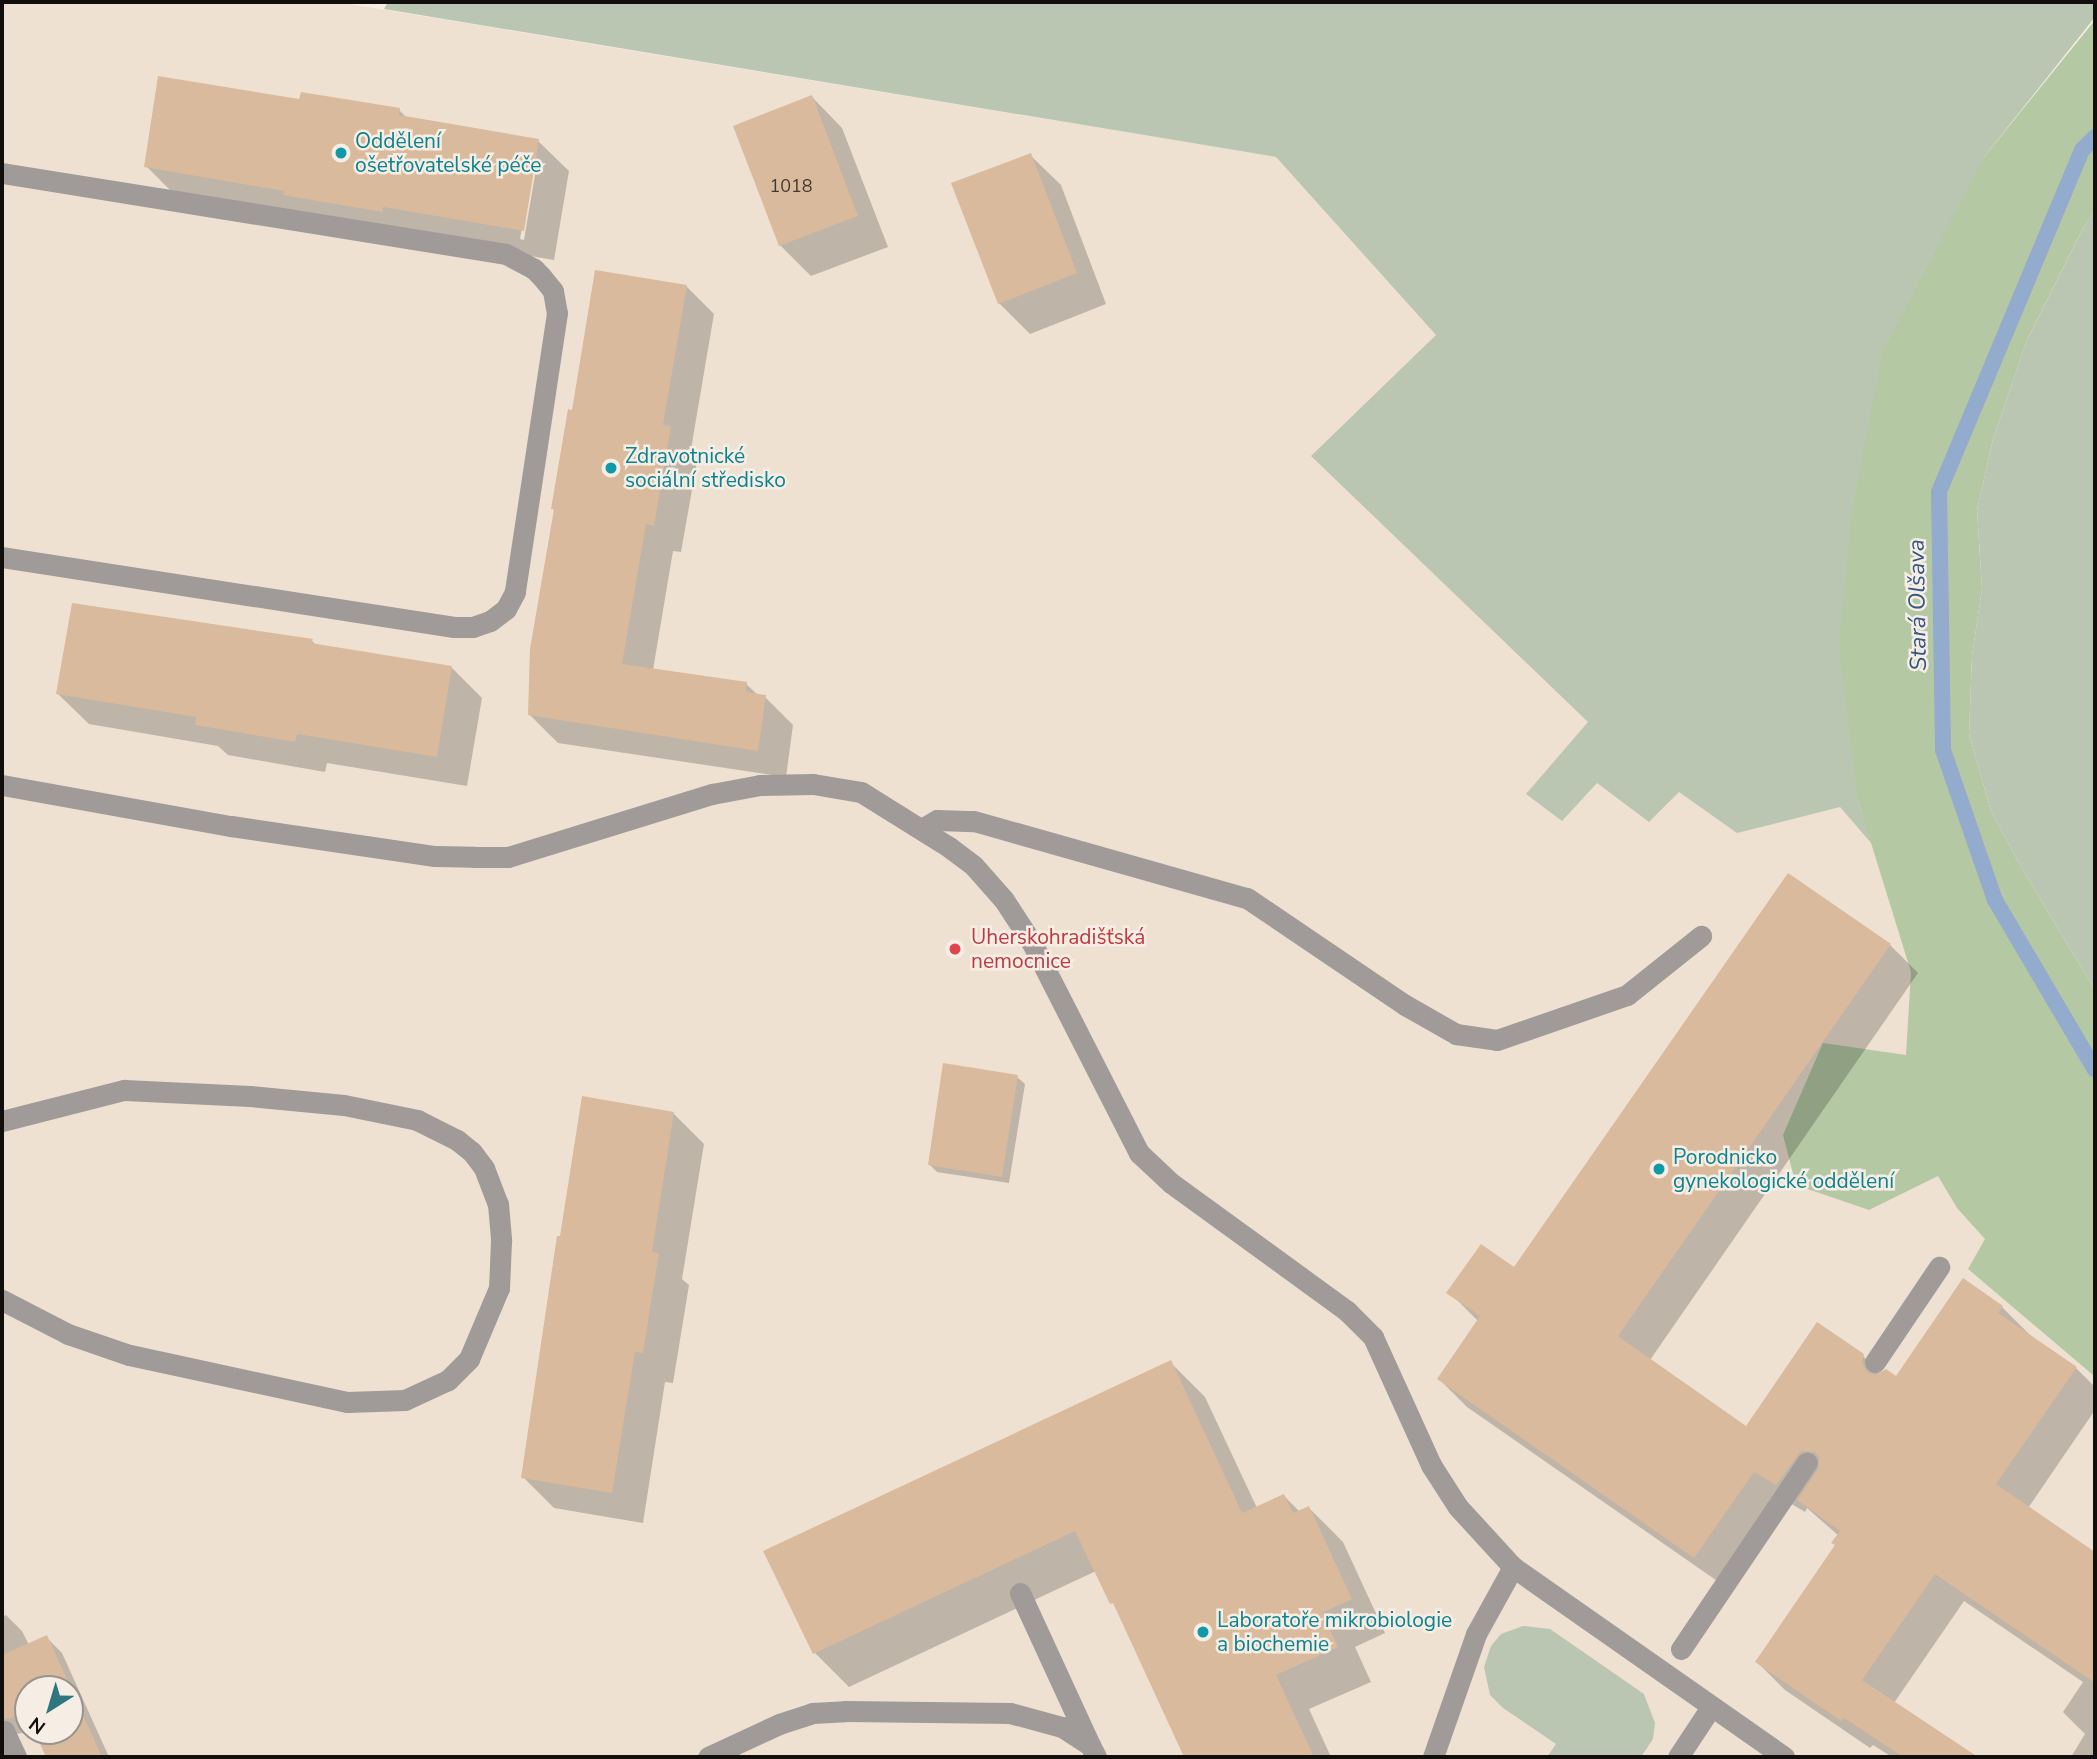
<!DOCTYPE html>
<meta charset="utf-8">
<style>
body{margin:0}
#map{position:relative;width:2097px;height:1759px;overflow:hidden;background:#f6eee5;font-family:"Nunito Sans",sans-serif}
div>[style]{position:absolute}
.built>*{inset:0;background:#eee1d2}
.green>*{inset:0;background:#bac6b1}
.forest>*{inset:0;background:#b5c8a4}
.shadow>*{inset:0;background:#0003}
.stream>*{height:16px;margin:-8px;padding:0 8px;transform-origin:8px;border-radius:8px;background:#93abcc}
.building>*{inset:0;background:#d9ba9c}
.lane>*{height:21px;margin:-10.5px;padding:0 10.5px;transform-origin:10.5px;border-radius:10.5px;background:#a09b99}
.dots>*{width:19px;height:19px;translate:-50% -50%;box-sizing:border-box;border:4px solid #f6eee5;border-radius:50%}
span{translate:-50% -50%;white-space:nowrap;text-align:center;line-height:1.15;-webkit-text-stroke:5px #f6eee5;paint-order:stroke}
.number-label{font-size:18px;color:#43392f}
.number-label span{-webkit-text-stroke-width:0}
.culture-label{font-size:21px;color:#0d838f}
.left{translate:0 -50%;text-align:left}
.health-label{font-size:21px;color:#be3a42}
.water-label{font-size:23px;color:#345683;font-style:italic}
.frame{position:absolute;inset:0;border:4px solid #110e0b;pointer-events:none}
.north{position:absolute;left:14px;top:1675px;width:70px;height:70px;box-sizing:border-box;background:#f6eee5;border:2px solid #9a948e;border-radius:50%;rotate:217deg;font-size:19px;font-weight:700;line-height:28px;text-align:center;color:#110e0b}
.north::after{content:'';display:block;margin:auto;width:24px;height:32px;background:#2e777e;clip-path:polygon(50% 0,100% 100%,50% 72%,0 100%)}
</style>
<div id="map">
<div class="built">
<div style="clip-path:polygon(evenodd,2px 2px,337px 2px,1276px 157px,1858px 801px,1872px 844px,2095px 1223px,2095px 1757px,2px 1757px,2px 2px,28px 1689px,70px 1689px,70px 1731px,28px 1731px,28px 1689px)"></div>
</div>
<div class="green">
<div style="clip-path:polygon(388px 2px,2095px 2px,2095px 17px,1984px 157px,1858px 801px,1872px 844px,1840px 807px,1737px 833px,1679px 792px,1649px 822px,1597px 783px,1562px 821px,1526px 794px,1588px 722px,1311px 456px,1436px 335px,1276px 157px,384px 9px)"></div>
<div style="clip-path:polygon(2095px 210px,2095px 990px,2024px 872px,1991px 811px,1969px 734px,1972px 656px,1982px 589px,1977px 510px,1993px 439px,2027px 340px,2083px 228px)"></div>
<div style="clip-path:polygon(1523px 1626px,1550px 1629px,1644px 1694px,1655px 1723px,1653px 1739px,1641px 1757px,1547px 1757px,1556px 1744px,1503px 1708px,1490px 1695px,1484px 1667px,1491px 1646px,1501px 1634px)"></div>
</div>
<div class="forest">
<div style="clip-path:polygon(2095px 20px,2095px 210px,2083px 228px,2027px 340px,1993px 439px,1977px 510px,1982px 589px,1972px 656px,1969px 734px,1991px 811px,2024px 872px,2095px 990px,2095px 1404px,2093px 1375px,1968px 1269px,1985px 1239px,1957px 1208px,1938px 1176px,1869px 1210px,1796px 1185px,1783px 1135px,1823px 1043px,1906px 1055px,1911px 972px,1858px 801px,1839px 647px,1852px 510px,1882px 354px,1984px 157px)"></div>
</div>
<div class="shadow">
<div style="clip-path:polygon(812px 97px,842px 128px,888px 247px,811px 276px,780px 245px)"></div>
<div style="clip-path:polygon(evenodd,301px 101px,399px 110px,407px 118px,538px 141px,569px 171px,554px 260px,177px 197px,146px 166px,301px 101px,533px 163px,537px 163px,524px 240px,520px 239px,533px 163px)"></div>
<div style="clip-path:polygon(1030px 155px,1061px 185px,1106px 304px,1030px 334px,999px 303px)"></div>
<div style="clip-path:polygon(686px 286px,714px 314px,691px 449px,698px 456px,681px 552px,673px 551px,653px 670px,746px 684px,759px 696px,765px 697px,793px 725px,786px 777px,558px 743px,530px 715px,555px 511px,552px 508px,573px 412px)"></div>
<div style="clip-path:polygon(312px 641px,316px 645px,451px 667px,482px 698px,467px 786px,327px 763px,325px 772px,228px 755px,218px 746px,89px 724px,58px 694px)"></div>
<div style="clip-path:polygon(1890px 945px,1918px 973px,1650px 1360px,1747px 1428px,1863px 1356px,1881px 1374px,1896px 1379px,2002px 1307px,2030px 1335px,2076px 1368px,2095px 1387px,2095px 1410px,2028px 1508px,2095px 1554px,2095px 1757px,2071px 1757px,2085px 1734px,2063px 1712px,2083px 1682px,1964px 1601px,1894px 1703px,1970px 1757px,1892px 1757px,1873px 1745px,1870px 1748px,1785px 1690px,1757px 1662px,1837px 1546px,1839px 1536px,1807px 1508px,1805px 1512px,1783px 1499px,1723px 1585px,1467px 1407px,1439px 1379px,1479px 1322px,1449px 1292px,1515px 1270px)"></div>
<div style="clip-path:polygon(1017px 1077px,1025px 1084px,1009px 1183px,937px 1172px,930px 1165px)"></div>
<div style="clip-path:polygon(673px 1113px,704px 1144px,682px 1279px,689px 1285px,673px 1383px,665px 1382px,643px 1523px,554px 1508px,523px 1477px,561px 1238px)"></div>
<div style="clip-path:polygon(1171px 1363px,1205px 1397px,1257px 1508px,1284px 1496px,1300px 1512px,1309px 1508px,1343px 1542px,1385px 1633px,1355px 1647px,1371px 1682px,1309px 1709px,1331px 1757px,1186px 1757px,1118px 1609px,1096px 1571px,849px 1687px,815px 1653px)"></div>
<div style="clip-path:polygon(6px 1615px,22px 1631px,29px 1645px,46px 1637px,62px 1653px,109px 1757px,48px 1757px,36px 1731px,70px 1731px,70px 1689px,28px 1689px,28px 1731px,32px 1731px,16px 1734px,2px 1745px,2px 1617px)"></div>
</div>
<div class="stream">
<div style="left:2095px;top:137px;width:18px;rotate:135deg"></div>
<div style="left:2082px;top:150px;width:371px;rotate:112.7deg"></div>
<div style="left:1939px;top:492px;width:258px;rotate:89.1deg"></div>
<div style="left:1943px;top:750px;width:159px;rotate:70.9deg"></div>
<div style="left:1995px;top:900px;width:197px;rotate:59.5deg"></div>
</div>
<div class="building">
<div style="clip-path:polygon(158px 76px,299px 99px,301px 92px,400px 108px,399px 115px,539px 139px,524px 231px,383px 207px,382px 212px,283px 195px,284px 191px,144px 167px)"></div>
<div style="clip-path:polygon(812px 95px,858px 216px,779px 246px,733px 126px)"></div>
<div style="clip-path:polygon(1031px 153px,1077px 273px,998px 304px,951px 183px)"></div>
<div style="clip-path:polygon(595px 270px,687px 285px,663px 425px,671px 426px,654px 526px,646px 524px,622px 664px,747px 682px,746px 692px,766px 695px,758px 751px,528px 715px,530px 649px,554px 509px,551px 509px,568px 409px,572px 410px)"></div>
<div style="clip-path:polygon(72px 603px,313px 639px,311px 643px,452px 666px,437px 757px,297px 734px,295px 742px,195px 725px,196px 717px,56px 694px)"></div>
<div style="clip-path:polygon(1788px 873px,1891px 944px,1618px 1336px,1746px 1426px,1817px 1322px,1864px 1354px,1862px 1362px,1867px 1372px,1875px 1375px,1886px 1369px,1896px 1376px,1963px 1278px,2003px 1306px,1998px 1313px,2077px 1367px,1996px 1484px,2095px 1552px,2095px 1683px,1935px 1574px,1862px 1680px,1978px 1757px,1903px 1757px,1844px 1718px,1841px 1721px,1755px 1662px,1835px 1545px,1831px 1543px,1840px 1531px,1797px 1500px,1818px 1469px,1819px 1457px,1815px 1452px,1801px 1451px,1776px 1485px,1754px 1472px,1694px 1558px,1437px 1379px,1480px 1316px,1446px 1293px,1481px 1244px,1514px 1267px)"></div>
<div style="clip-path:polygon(943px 1063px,1018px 1075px,1002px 1177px,928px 1165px)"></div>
<div style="clip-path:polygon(582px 1096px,674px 1112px,652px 1252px,659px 1253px,643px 1353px,635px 1352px,612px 1493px,521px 1478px,557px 1236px,560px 1236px)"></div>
<div style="clip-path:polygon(1171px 1360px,1242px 1513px,1284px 1494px,1293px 1513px,1309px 1506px,1352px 1599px,1322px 1613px,1338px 1647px,1276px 1675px,1314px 1757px,1184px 1757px,1113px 1603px,1110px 1604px,1075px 1531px,813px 1654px,763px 1551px)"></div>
<div style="clip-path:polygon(47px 1635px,102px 1757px,46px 1757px,34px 1731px,70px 1731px,70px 1689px,28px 1689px,28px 1718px,25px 1712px,8px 1719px,2px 1718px,2px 1655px)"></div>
</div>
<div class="lane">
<div style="left:2px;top:173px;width:510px;rotate:9.13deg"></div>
<div style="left:506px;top:254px;width:32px;rotate:28deg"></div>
<div style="left:534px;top:269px;width:10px;rotate:45deg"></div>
<div style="left:541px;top:276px;width:19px;rotate:51deg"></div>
<div style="left:553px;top:291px;width:22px;rotate:80deg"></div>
<div style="left:557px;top:313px;width:282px;rotate:98.6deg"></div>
<div style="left:515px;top:592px;width:19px;rotate:118deg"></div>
<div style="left:506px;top:609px;width:20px;rotate:143deg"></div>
<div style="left:490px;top:621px;width:18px;rotate:161deg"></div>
<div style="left:473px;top:627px;width:19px;rotate:180deg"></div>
<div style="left:454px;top:627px;width:457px;rotate:-171.2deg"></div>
<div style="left:2px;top:785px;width:233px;rotate:10.2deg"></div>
<div style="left:231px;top:826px;width:206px;rotate:8.4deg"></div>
<div style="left:435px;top:856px;width:39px;rotate:1deg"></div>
<div style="left:474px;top:857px;width:34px"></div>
<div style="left:508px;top:857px;width:214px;rotate:-17.2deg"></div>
<div style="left:712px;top:794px;width:49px;rotate:-10.6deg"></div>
<div style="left:760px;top:785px;width:53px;rotate:-1.1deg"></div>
<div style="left:813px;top:784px;width:49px;rotate:9.5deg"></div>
<div style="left:861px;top:792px;width:104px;rotate:32deg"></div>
<div style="left:949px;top:847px;width:31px;rotate:37deg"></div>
<div style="left:974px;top:866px;width:45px;rotate:48.6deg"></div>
<div style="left:1004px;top:900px;width:51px;rotate:56.9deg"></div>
<div style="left:1032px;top:943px;width:236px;rotate:63deg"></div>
<div style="left:1139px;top:1153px;width:44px;rotate:43.2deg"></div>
<div style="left:1171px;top:1183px;width:218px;rotate:36deg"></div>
<div style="left:1347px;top:1311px;width:37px;rotate:45deg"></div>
<div style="left:1373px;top:1337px;width:141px;rotate:65.6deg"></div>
<div style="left:1431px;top:1465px;width:50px;rotate:57.3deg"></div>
<div style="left:1458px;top:1507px;width:81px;rotate:47.5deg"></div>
<div style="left:1513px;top:1567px;width:331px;rotate:35deg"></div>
<div style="left:923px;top:828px;width:16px;rotate:-30deg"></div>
<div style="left:937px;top:820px;width:37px;rotate:2deg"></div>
<div style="left:974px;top:821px;width:284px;rotate:15.8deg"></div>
<div style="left:1247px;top:898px;width:191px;rotate:34.1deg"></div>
<div style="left:1405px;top:1005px;width:59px;rotate:29.6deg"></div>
<div style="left:1456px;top:1034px;width:41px;rotate:8.3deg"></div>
<div style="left:1497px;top:1040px;width:138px;rotate:-19.1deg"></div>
<div style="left:1627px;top:995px;width:95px;rotate:-38.6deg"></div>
<div style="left:2px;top:1121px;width:126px;rotate:-14.3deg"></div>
<div style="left:124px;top:1090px;width:126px;rotate:2.7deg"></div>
<div style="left:250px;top:1096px;width:94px;rotate:5.5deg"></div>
<div style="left:344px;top:1105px;width:75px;rotate:11.6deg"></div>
<div style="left:417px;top:1120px;width:45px;rotate:26.6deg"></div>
<div style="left:457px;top:1140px;width:19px;rotate:39deg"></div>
<div style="left:472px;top:1152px;width:20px;rotate:53deg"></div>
<div style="left:484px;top:1168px;width:39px;rotate:69deg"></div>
<div style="left:498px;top:1204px;width:37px;rotate:85deg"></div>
<div style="left:501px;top:1241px;width:47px;rotate:92.4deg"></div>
<div style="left:499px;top:1288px;width:77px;rotate:112.9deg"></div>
<div style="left:469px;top:1359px;width:30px;rotate:135deg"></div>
<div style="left:448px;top:1380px;width:47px;rotate:155.1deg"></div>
<div style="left:405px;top:1400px;width:58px;rotate:178deg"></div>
<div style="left:347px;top:1402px;width:223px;rotate:-167.8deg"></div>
<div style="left:129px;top:1355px;width:65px;rotate:-161deg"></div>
<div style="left:68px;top:1334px;width:74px;rotate:-152.7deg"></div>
<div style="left:1875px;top:1362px;width:115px;rotate:-56deg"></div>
<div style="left:1020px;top:1593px;width:167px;rotate:65.3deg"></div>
<div style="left:1681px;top:1649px;width:225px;rotate:-56deg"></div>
<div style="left:2px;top:1733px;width:3px;rotate:-45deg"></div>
<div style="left:4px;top:1731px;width:29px;rotate:65deg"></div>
<div style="left:708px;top:1757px;width:78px;rotate:-24.9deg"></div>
<div style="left:779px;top:1724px;width:35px;rotate:-18deg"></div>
<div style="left:812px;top:1713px;width:33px;rotate:-3deg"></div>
<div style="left:845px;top:1711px;width:165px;rotate:0.7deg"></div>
<div style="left:1010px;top:1713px;width:54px;rotate:15.1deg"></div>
<div style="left:1062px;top:1727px;width:33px;rotate:33deg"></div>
<div style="left:1090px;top:1745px;width:13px;rotate:63deg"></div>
<div style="left:1433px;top:1757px;width:130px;rotate:-70.7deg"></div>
<div style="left:1476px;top:1634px;width:77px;rotate:-61.1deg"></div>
<div style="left:1678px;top:1757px;width:60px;rotate:-56.6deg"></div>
</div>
<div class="dots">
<div style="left:341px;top:153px;background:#0f9aa8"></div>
<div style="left:611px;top:468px;background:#0f9aa8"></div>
<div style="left:955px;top:949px;background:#e0444e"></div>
<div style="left:1659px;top:1169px;background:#0f9aa8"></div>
<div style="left:1203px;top:1632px;background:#0f9aa8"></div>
</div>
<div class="number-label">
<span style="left:791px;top:186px">1018</span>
</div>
<div class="culture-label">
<span class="left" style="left:355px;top:153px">Oddělení<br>ošetřovatelské péče</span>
<span class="left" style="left:625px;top:468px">Zdravotnické<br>sociální středisko</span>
<span class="left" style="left:1673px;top:1169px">Porodnicko<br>gynekologické oddělení</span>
<span class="left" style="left:1217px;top:1632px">Laboratoře mikrobiologie<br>a biochemie</span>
</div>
<div class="health-label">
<span class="left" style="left:971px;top:949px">Uherskohradišťská<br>nemocnice</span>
</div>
<div class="water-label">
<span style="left:1918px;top:605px;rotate:-91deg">Stará Olšava</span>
</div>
<div class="frame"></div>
<div class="north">N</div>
</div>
